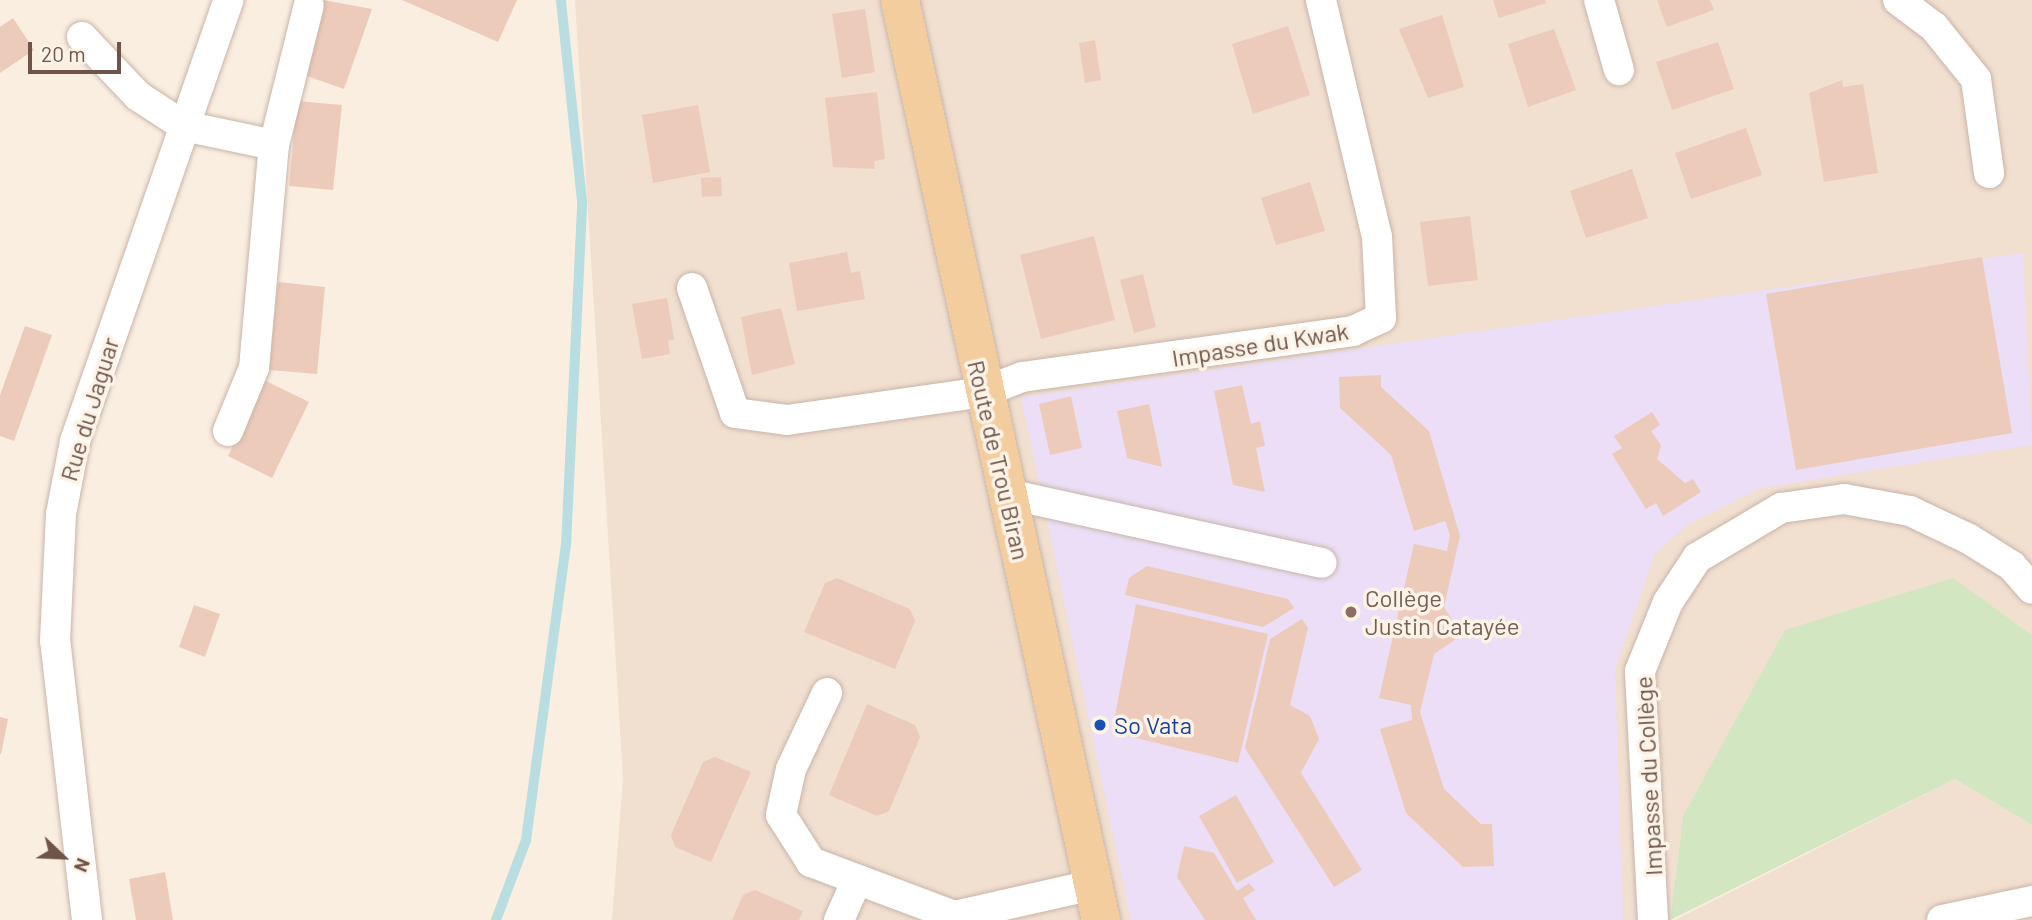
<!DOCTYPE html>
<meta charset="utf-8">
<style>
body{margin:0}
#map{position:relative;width:2032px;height:920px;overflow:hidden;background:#faeee1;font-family:Barlow,sans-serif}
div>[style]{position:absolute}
.residential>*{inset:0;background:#f1dfd0}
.education>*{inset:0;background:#ebdef6}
.green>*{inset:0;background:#d3e6c2}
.stream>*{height:10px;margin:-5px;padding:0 5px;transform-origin:5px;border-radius:5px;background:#b8dee1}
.building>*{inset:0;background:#edcbbb}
.roads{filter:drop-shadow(0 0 2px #c9b5a9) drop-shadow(0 0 2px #c9b5a9)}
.minor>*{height:30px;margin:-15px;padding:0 15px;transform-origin:15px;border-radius:15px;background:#fff}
.major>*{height:38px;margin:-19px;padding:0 19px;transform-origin:19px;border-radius:19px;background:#f4cd9e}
.dots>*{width:19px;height:19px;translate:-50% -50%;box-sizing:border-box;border:4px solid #fdf3e7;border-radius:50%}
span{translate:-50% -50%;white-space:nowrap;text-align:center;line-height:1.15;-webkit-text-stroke:7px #fdf3e7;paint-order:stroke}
.street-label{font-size:24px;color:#6f544a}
.education-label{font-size:24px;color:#785e54}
.left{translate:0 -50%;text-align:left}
.transit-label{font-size:24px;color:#164399}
.north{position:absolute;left:28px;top:822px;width:70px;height:70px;-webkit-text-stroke:5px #fdf3e7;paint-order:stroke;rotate:113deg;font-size:19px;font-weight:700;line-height:28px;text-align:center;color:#6f544a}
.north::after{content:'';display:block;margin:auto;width:24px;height:32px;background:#6f544a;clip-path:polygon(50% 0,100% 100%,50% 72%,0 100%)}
.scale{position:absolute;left:28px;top:42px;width:93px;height:32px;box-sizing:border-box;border:4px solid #6f544a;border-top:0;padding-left:9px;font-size:21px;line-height:24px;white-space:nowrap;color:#6f544a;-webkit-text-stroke:5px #fdf3e7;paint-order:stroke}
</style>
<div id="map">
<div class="residential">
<div style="clip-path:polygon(575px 0,2032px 0,2032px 635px,1952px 578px,1683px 816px,1670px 920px,612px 920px,623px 778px)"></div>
<div style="clip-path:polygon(1955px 779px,2032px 825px,2032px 920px,1675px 920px)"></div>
</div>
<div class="education">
<div style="clip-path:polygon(2023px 253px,2032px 445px,1761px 488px,1688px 524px,1655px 554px,1615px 669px,1623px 920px,1131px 920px,1021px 397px)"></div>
</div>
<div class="green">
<div style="clip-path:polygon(1953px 578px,2032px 635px,2032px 825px,1955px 779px,1670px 920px,1683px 816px,1785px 630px)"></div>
</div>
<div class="stream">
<div style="left:496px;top:920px;width:85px;rotate:-69.4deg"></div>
<div style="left:526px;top:840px;width:297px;rotate:-82.3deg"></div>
<div style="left:566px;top:546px;width:345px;rotate:-87.3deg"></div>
<div style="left:582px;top:201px;width:202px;rotate:-96deg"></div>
</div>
<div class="building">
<div style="clip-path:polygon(323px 0,372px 9px,344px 89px,298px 73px)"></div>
<div style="clip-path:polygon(402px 0,517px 0,498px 42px)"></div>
<div style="clip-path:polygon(1493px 0,1545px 0,1546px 3px,1499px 18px)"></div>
<div style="clip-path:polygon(1657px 0,1710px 0,1714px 10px,1667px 27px)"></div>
<div style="clip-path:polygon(865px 9px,875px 72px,842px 78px,832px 14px)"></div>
<div style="clip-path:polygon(1442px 15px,1464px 87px,1428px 98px,1399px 29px)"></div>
<div style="clip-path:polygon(13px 18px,34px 50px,0 73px,0 27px)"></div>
<div style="clip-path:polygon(1288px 26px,1310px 95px,1253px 114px,1232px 44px)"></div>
<div style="clip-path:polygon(1554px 29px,1576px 90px,1528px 107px,1508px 44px)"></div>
<div style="clip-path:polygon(1095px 40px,1101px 80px,1085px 83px,1079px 43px)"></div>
<div style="clip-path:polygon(1718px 42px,1734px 89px,1672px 110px,1656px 62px)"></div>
<div style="clip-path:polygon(1842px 80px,1843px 87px,1863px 84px,1878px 173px,1824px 182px,1809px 93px)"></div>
<div style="clip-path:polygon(877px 92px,885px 159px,874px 161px,875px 169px,833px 167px,825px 98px)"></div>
<div style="clip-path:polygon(297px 101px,342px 105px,333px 190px,289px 186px)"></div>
<div style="clip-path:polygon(698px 105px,710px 172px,653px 183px,642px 115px)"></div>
<div style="clip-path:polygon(1746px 128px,1762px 175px,1691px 199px,1675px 153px)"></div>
<div style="clip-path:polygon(1632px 169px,1648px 218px,1586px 238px,1570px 191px)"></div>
<div style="clip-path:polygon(721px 177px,722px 196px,702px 197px,701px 178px)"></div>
<div style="clip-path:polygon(1310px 182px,1325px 231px,1276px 245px,1261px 198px)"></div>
<div style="clip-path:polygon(1470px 216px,1478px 280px,1428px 286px,1420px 222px)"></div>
<div style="clip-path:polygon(1094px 236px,1115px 320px,1041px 339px,1020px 255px)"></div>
<div style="clip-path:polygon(847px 252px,851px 273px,860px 271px,865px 299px,797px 311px,789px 263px)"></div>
<div style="clip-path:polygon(1982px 257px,2012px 433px,1796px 470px,1766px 294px)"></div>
<div style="clip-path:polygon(1143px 274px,1156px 327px,1134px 333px,1120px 280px)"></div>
<div style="clip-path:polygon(278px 282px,325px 287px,317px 374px,269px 370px)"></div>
<div style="clip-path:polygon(667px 298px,674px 339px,668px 341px,670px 354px,642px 359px,632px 304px)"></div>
<div style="clip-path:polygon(781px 308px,795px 364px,752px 375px,741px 317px)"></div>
<div style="clip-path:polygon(25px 326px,52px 335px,14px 441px,0 436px,0 395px)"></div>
<div style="clip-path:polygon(1381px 375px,1381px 387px,1429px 431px,1460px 536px,1444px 607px,1462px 635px,1434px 654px,1420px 712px,1444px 789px,1481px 824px,1492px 824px,1494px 866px,1463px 867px,1406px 813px,1380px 729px,1412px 720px,1411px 705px,1379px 698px,1414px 544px,1447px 551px,1450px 535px,1445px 521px,1414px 531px,1391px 455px,1340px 408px,1339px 377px)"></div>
<div style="clip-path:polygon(264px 380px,309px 402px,272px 478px,228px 456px)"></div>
<div style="clip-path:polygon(1242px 385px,1251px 424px,1260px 421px,1265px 446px,1256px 448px,1265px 492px,1233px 485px,1214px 391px)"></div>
<div style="clip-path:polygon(1071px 396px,1082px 448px,1050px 455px,1039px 404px)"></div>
<div style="clip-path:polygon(1149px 404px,1160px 456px,1162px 467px,1127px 458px,1117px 411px)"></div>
<div style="clip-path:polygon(1652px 412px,1660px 425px,1651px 431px,1661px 445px,1657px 459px,1685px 483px,1693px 479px,1701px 492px,1663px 516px,1656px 503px,1646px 509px,1612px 454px,1622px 448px,1614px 436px)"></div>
<div style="clip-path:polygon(1147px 566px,1288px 599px,1294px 608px,1263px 627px,1125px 595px,1129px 578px)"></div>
<div style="clip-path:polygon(837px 578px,910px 609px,915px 621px,895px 669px,804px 632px,825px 583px)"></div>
<div style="clip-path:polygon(1136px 604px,1268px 634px,1238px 763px,1112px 732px)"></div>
<div style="clip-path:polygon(194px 605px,220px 614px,205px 657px,179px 647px)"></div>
<div style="clip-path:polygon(1302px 619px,1308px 628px,1290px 705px,1310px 716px,1319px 739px,1301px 773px,1362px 870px,1334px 887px,1245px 748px,1270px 639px)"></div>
<div style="clip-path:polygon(867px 704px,915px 725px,920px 737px,889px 811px,877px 816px,829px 795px)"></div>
<div style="clip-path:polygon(0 717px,8px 719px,1px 754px,0 754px)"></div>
<div style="clip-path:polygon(715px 757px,751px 772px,711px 862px,675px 847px,671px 835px,703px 762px)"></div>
<div style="clip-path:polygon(1236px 795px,1274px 862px,1237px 883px,1199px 816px)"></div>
<div style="clip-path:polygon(1184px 846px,1214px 853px,1237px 891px,1249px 883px,1255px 890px,1243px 898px,1256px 920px,1205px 920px,1177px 877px)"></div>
<div style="clip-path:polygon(165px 872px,173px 920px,136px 920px,129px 879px)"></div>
<div style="clip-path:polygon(755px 890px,803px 911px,799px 920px,732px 920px,743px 895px)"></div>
</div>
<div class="roads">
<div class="minor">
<div style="left:1599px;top:0;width:73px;rotate:74.1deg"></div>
<div style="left:1898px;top:0;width:45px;rotate:36.9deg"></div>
<div style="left:1934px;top:27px;width:67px;rotate:51.1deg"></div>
<div style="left:1976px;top:79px;width:95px;rotate:82.1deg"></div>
<div style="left:82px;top:37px;width:81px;rotate:46.5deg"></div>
<div style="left:138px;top:96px;width:55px;rotate:33.1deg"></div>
<div style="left:184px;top:126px;width:92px;rotate:11.9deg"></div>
<div style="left:692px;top:288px;width:132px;rotate:71deg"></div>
<div style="left:735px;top:413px;width:52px;rotate:7.7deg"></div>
<div style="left:787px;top:420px;width:198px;rotate:-8.1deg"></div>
<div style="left:983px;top:392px;width:42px;rotate:-21deg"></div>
<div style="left:1022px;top:377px;width:334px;rotate:-7.9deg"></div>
<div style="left:1353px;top:331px;width:31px;rotate:-25deg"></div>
<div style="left:1381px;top:318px;width:81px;rotate:-92.8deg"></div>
<div style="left:1377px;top:237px;width:244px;rotate:-103.3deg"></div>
<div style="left:228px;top:431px;width:68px;rotate:-67.6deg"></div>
<div style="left:254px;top:368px;width:224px;rotate:-84.9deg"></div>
<div style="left:274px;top:145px;width:144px;rotate:-76deg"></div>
<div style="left:1008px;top:494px;width:321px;rotate:12.4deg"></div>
<div style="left:827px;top:693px;width:84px;rotate:115.3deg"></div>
<div style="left:791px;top:769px;width:47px;rotate:102.3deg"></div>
<div style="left:781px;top:815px;width:56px;rotate:57.4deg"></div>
<div style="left:811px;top:862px;width:154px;rotate:20.6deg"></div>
<div style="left:955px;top:916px;width:141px;rotate:-12.7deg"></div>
<div style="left:87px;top:920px;width:281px;rotate:-96.5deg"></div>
<div style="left:55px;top:641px;width:127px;rotate:-87.3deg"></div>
<div style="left:61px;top:514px;width:74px;rotate:-79.1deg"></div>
<div style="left:75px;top:441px;width:467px;rotate:-70.8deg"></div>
<div style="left:839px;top:920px;width:42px;rotate:-65.9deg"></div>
<div style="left:1653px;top:920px;width:249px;rotate:-93deg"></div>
<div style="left:1640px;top:671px;width:74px;rotate:-67.9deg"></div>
<div style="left:1668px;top:602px;width:53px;rotate:-56.6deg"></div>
<div style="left:1697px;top:558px;width:98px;rotate:-30.8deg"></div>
<div style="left:1781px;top:508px;width:64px;rotate:-8.1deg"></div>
<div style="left:1844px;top:499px;width:67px;rotate:10.3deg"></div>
<div style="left:1910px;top:511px;width:65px;rotate:25.4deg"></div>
<div style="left:1969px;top:539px;width:51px;rotate:32.1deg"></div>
<div style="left:2012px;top:566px;width:30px;rotate:49deg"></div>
<div style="left:1942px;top:920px;width:92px;rotate:-11.9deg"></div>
</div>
<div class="major">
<div style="left:900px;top:0;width:942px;rotate:77.68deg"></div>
</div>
</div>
<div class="dots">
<div style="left:1351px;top:612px;background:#8d6e63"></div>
<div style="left:1100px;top:725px;background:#1a4fb4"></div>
</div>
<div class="street-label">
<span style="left:1260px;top:344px;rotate:-9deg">Impasse du Kwak</span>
<span style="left:89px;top:409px;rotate:-73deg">Rue du Jaguar</span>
<span style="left:999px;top:460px;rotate:77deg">Route de Trou Biran</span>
<span style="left:1648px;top:776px;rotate:-93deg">Impasse du Collège</span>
</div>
<div class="education-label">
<span class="left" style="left:1365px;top:612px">Collège<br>Justin Catayée</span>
</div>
<div class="transit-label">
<span class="left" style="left:1114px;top:725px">So Vata</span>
</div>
<div class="north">N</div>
<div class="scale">20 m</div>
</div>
